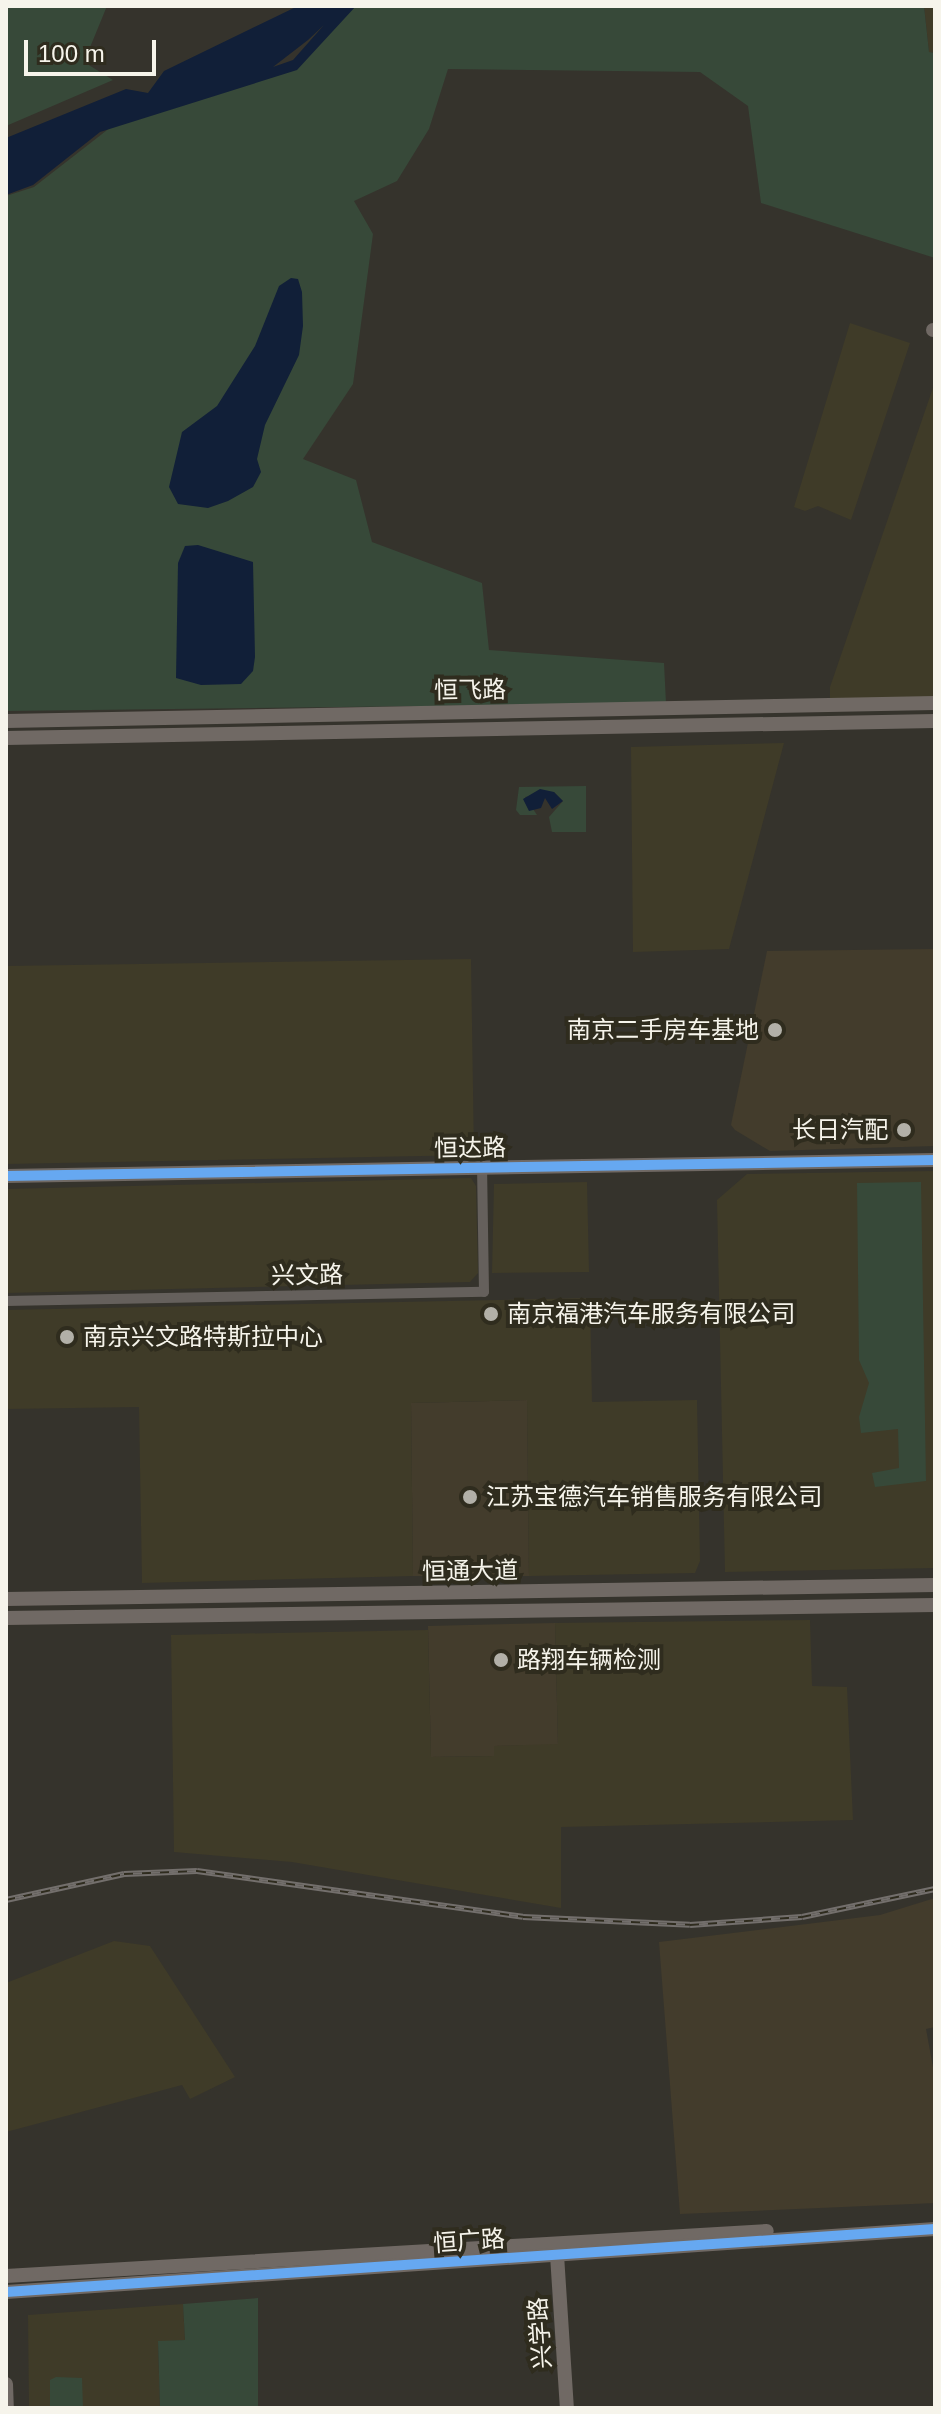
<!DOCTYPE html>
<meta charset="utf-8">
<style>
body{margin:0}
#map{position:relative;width:941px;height:2414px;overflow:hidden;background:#35332c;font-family:Arial,"Noto Sans SC",sans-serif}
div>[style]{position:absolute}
.commercial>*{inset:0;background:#433c2c}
.built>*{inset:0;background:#3f3b28}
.green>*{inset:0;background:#374939}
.water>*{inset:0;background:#111f38}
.street>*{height:10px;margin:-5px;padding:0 5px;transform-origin:5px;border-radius:5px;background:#65605c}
.secondary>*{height:14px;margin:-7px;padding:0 7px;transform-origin:7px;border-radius:7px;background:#706964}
.rail>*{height:6px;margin-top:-3px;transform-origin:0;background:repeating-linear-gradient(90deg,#2f2c1e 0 9px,#736f6c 0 18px);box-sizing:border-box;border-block:2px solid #736f6c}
.cycleway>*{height:10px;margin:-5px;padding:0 5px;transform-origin:5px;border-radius:5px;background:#66a8f1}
.dots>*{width:22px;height:22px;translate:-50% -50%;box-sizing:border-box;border:4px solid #2f2c1e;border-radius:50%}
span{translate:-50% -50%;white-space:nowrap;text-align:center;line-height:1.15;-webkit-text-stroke:8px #2f2c1e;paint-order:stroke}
.street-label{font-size:24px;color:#f6f4eb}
.poi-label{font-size:24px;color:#f6f4eb}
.right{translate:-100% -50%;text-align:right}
.left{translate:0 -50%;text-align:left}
.frame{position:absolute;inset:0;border:8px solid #f6f4eb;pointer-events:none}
.scale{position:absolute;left:24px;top:40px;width:132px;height:36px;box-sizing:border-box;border:4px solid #f6f4eb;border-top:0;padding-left:10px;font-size:24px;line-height:28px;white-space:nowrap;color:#f6f4eb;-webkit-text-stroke:6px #2f2c1e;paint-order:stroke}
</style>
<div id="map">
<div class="commercial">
<div style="clip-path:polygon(935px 949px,935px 1146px,770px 1151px,735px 1130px,731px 1125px,767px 951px)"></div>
<div style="clip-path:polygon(527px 1400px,529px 1576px,413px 1576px,411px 1403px)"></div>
<div style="clip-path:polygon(555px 1623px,558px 1745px,495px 1746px,494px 1756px,431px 1757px,428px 1626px)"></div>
<div style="clip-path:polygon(935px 1898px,935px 2027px,926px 2029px,935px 2078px,935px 2203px,680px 2214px,659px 1942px,880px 1915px)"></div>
</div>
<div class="built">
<div style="clip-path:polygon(924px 6px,935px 6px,935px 53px,929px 52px)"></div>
<div style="clip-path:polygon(850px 323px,910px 343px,851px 520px,818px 506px,805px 511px,794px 507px)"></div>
<div style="clip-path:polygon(935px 382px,935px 699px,838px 700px,830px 698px,830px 687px)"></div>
<div style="clip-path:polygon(784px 743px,729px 949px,633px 952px,631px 747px)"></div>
<div style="clip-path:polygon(471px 959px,474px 1155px,6px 1164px,6px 966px)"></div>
<div style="clip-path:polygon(935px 1171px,935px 1568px,725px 1572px,717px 1200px,747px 1174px)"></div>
<div style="clip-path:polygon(471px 1178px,476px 1186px,478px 1273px,470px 1282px,6px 1293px,6px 1189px)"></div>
<div style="clip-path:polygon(587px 1182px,589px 1272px,492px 1273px,494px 1184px)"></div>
<div style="clip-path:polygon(590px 1298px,592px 1402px,697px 1400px,700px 1561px,695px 1573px,529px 1576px,527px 1400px,411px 1403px,413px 1576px,142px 1583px,139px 1407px,6px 1409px,6px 1310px)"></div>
<div style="clip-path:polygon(810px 1620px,812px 1686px,847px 1687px,853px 1820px,561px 1827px,561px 1908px,292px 1862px,174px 1852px,171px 1635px,428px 1630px,431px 1757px,494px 1756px,494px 1746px,558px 1744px,555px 1623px)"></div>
<div style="clip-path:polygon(114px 1941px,150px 1946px,235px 2077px,190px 2099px,182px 2085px,6px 2132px,6px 1983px)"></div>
<div style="clip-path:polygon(183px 2304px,185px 2340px,158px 2342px,160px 2408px,29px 2408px,28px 2315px)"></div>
</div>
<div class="green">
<div style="clip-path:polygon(6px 6px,107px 6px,84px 62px,113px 80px,6px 126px)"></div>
<div style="clip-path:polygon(354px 6px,924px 6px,929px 52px,935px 53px,935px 258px,761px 203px,748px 106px,700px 72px,448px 69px,429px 129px,397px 181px,354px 201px,373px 234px,353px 384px,303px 459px,356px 480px,372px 542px,482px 583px,489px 650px,664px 663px,666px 703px,6px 711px,6px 196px,34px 187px,111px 127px,301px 62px)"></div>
<div style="clip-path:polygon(586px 786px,586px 832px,552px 832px,549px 817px,563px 801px,554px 792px,525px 797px,537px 815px,520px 815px,516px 810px,519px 787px)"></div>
<div style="clip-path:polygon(921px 1182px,926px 1481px,875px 1487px,872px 1473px,899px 1468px,898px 1429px,861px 1433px,859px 1417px,869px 1383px,859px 1360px,857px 1183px)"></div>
<div style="clip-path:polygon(258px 2298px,258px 2408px,160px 2408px,158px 2341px,185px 2340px,183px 2304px)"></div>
<div style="clip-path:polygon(56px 2377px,82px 2378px,83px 2408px,50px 2408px,50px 2380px)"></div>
</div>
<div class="water">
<div style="clip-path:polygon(evenodd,298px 6px,356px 6px,297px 70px,100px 132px,33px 185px,6px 195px,6px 138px,126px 89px,148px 93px,164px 71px,298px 6px,324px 25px,293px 60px,273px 67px,308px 40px,324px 25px)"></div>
<div style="clip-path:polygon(291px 278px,298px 279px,302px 292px,303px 326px,299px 355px,265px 425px,257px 459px,261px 472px,253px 487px,228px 501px,208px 508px,178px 504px,169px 487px,182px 432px,217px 406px,255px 346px,279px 286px)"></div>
<div style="clip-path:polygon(198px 545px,253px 562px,255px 657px,253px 671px,241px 684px,201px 685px,176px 678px,178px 563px,185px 546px)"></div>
<div style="clip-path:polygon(540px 789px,554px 792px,563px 801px,552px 809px,545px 798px,541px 808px,529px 811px,523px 799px)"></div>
</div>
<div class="street">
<div style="left:6px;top:1301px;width:478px;rotate:-1.1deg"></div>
<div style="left:484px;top:1292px;width:124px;rotate:-90.9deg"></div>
</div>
<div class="secondary">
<div style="left:933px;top:330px;width:2px"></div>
<div style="left:6px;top:721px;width:929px;rotate:-1.11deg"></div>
<div style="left:6px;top:738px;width:929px;rotate:-1.05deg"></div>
<div style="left:6px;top:1176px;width:929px;rotate:-0.99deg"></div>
<div style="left:6px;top:1599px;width:929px;rotate:-0.86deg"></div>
<div style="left:6px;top:1618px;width:929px;rotate:-0.8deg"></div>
<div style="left:557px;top:2255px;width:153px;rotate:86.3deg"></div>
<div style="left:6px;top:2276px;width:762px;rotate:-3.38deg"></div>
<div style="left:6px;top:2292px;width:931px;rotate:-3.88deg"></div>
<div style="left:6px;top:2384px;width:24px;rotate:88deg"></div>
</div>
<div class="rail">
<div style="left:6px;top:1900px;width:121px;rotate:-12.4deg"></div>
<div style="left:124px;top:1874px;width:73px;rotate:-2.4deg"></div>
<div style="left:197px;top:1871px;width:329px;rotate:8deg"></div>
<div style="left:523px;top:1917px;width:167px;rotate:2.7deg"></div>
<div style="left:690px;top:1925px;width:112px;rotate:-4.1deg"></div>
<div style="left:802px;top:1917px;width:136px;rotate:-11.9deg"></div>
</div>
<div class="cycleway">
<div style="left:6px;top:1176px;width:929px;rotate:-0.99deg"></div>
<div style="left:6px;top:2292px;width:931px;rotate:-3.88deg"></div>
</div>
<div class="dots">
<div style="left:775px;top:1030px;background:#b2b0a8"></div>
<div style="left:904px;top:1130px;background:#b2b0a8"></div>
<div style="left:491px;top:1314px;background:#b2b0a8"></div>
<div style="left:67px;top:1337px;background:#b2b0a8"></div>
<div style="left:470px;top:1497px;background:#b2b0a8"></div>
<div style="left:501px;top:1660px;background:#b2b0a8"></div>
</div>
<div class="street-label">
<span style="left:470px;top:690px;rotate:-1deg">恒飞路</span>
<span style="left:470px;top:1148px;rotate:-1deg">恒达路</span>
<span style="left:307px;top:1275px;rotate:-1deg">兴文路</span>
<span style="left:470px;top:1571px;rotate:-1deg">恒通大道</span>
<span style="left:469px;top:2241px;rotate:-4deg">恒广路</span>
<span style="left:540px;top:2333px;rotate:-94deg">兴学路</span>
</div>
<div class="poi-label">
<span class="right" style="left:759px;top:1030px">南京二手房车基地</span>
<span class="right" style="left:888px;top:1130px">长日汽配</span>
<span class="left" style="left:507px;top:1314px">南京福港汽车服务有限公司</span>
<span class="left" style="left:83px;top:1337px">南京兴文路特斯拉中心</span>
<span class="left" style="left:486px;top:1497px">江苏宝德汽车销售服务有限公司</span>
<span class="left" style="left:517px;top:1660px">路翔车辆检测</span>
</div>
<div class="frame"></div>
<div class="scale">100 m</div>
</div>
